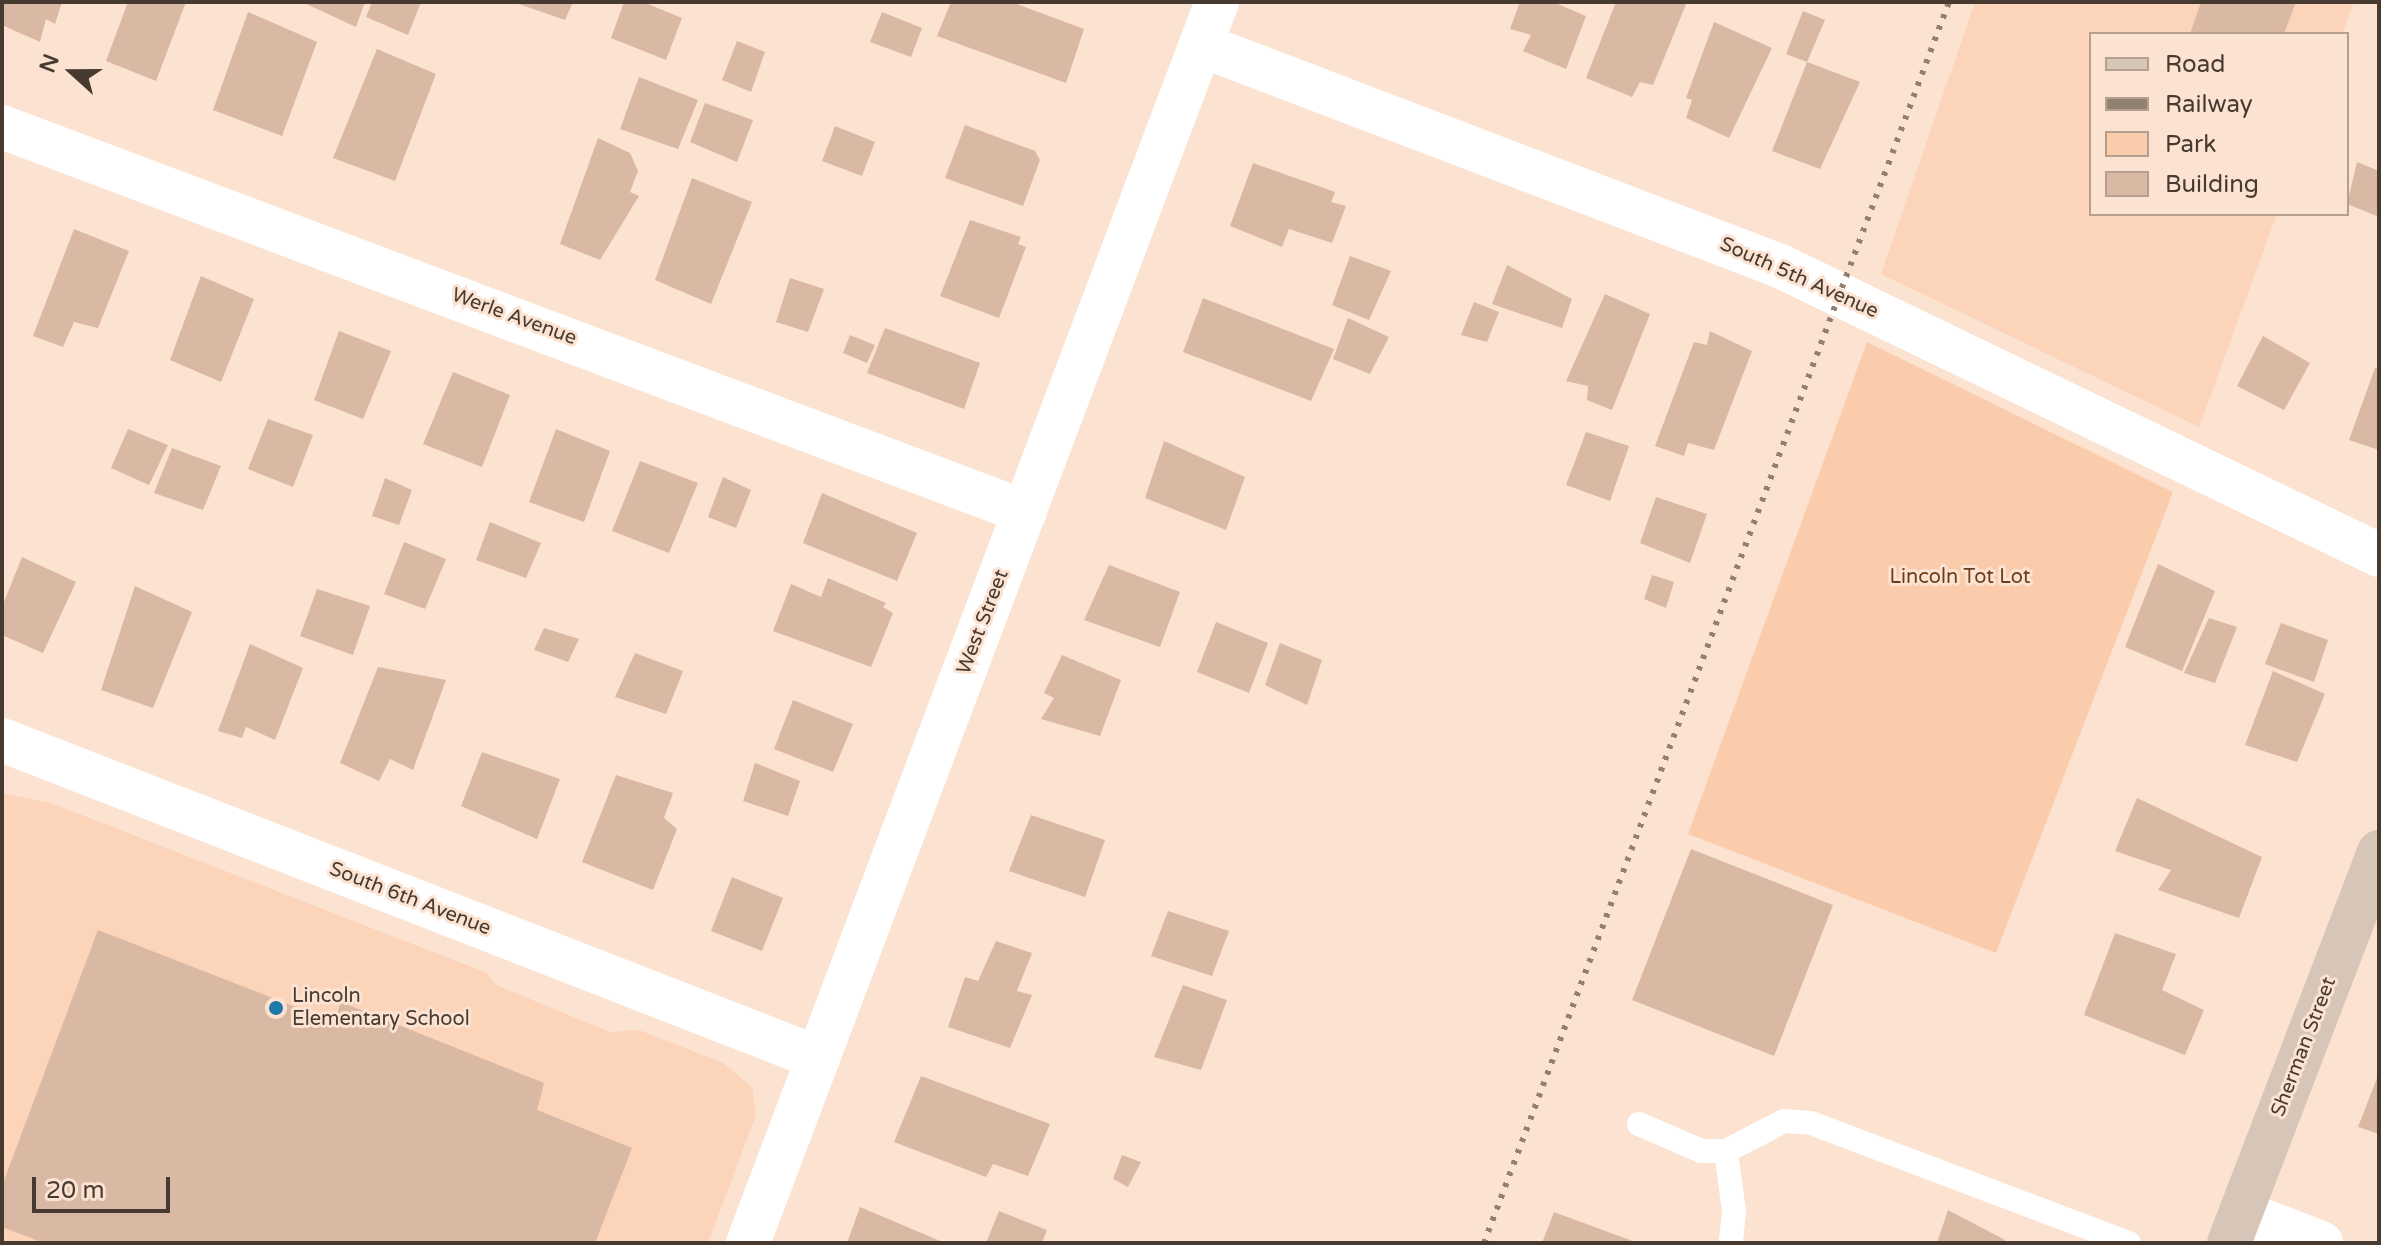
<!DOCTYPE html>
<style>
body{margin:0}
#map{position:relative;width:2381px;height:1245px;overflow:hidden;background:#fce2d0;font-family:"Varela Round",sans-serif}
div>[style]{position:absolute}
.built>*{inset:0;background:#fbd4ba}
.green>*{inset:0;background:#fbccac}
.building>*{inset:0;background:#d9b9a4}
.lane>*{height:24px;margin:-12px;padding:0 12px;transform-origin:12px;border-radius:12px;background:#fff}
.street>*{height:44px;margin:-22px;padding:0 22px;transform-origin:22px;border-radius:22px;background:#fff}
.secondary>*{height:44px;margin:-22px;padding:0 22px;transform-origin:22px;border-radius:22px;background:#d7c5b8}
.rail>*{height:6px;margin-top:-3px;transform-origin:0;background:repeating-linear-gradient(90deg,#928073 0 4px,transparent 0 12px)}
.dots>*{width:22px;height:22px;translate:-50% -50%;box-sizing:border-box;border:4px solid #fce2d0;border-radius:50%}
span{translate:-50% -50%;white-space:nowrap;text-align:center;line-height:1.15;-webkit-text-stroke:6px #fce2d0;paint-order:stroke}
.street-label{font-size:20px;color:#473a31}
.park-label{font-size:20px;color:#6b3e1c}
.poi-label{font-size:20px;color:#473a31}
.left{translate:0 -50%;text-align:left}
.frame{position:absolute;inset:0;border:4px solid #473a31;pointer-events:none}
.legend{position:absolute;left:2089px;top:32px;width:260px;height:184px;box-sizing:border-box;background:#fce2d0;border:2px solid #b49f90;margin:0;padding:10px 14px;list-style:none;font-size:24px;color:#473a31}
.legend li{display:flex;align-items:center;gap:16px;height:40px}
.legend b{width:40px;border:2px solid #b49f90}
.north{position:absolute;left:32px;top:32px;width:80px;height:80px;-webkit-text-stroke:6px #fce2d0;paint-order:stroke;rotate:291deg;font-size:22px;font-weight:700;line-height:32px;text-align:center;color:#473a31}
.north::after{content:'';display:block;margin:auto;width:28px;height:36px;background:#473a31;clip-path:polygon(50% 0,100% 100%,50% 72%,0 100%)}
.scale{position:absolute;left:32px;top:1177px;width:138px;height:36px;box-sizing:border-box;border:4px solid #473a31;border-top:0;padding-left:10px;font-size:24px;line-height:28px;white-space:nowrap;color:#473a31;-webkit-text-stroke:6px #fce2d0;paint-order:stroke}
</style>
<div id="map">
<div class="built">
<div style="clip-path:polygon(1975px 2px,2354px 2px,2342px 34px,2091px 34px,2091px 214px,2277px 214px,2199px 427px,1881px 274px)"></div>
<div style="clip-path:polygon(2px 793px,51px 803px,487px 973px,496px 985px,610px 1032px,639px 1030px,723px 1063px,752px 1087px,756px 1115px,708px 1243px,2px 1243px)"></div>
</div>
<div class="green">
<div style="clip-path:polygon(1867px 342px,2173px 492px,1996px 953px,1688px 834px)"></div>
</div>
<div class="building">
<div style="clip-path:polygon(2px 2px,62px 2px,55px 24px,46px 19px,40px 42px,2px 25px)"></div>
<div style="clip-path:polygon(128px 2px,186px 2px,156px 81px,106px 61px)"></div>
<div style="clip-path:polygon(302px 2px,365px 2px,356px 27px)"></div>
<div style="clip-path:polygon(372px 2px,421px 2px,408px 35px,366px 17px)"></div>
<div style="clip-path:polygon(513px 2px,567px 2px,572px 4px,565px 20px)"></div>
<div style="clip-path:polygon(624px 2px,643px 2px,682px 18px,666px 60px,611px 38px)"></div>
<div style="clip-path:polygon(951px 2px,1011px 2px,1084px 29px,1066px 83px,937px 36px)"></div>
<div style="clip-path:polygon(1520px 2px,1553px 2px,1586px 16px,1566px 69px,1523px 51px,1531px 35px,1510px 29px)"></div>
<div style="clip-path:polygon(1616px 2px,1687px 2px,1653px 85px,1640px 82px,1632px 97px,1586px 78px)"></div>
<div style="clip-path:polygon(2201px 2px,2296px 2px,2284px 34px,2190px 34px)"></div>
<div style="clip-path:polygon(1803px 11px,1825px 20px,1807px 62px,1786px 54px)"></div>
<div style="clip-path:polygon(248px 12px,317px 42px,282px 136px,213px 110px)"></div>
<div style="clip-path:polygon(882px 12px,922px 28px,911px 57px,870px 42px)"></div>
<div style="clip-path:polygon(1714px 22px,1772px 48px,1729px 138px,1686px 118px,1692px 100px,1686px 98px)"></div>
<div style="clip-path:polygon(737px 41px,765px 52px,751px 92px,722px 80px)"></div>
<div style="clip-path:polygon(377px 49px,436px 74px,395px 181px,333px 158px)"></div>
<div style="clip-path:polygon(1807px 62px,1860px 82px,1820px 169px,1772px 151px)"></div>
<div style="clip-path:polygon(639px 77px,698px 100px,678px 149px,620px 129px)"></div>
<div style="clip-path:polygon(705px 103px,753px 120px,737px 162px,690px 142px)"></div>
<div style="clip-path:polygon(965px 125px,1035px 151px,1040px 160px,1023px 206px,945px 178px)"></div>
<div style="clip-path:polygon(835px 126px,875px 142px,862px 176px,822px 161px)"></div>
<div style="clip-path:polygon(598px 138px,630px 153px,638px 171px,630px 192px,639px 196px,600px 260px,560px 244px)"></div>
<div style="clip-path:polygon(2357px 162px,2379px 171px,2379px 217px,2347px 204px)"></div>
<div style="clip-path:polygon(1253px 163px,1335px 192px,1331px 202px,1346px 206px,1332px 243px,1289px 229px,1282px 247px,1230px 226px)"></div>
<div style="clip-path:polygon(692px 178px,752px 202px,711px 304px,655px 280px)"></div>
<div style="clip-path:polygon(970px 220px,1021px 237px,1018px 244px,1026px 247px,999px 318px,940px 296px)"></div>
<div style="clip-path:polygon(74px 229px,129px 251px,98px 328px,74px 322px,63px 347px,33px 336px)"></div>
<div style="clip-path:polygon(1350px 256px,1391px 271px,1369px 320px,1332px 305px)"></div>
<div style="clip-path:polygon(1507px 265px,1572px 299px,1562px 328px,1492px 304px)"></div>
<div style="clip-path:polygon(201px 276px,254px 299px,221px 382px,170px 360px)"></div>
<div style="clip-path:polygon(790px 278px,824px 289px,808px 332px,776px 322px)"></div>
<div style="clip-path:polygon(1605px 294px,1650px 314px,1612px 410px,1587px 400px,1588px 386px,1566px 381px)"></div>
<div style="clip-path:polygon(1203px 298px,1334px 349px,1311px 401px,1183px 352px)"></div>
<div style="clip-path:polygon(1474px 302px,1499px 312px,1487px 342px,1461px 335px)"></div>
<div style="clip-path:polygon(1348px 318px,1389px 337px,1370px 374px,1333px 359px)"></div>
<div style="clip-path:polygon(885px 328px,980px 363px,964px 409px,867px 373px)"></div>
<div style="clip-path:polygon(339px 331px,391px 351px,363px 419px,314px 400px)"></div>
<div style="clip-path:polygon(1710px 331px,1752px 351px,1714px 450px,1688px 443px,1684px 456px,1655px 446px,1694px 342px,1707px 345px)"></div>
<div style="clip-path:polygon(850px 335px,875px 345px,867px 363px,843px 353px)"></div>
<div style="clip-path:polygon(2263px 336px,2310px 363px,2284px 410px,2237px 386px)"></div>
<div style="clip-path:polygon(2375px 368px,2379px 369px,2379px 450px,2349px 440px)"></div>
<div style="clip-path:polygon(453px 372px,510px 395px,482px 467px,423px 444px)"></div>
<div style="clip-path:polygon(268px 419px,313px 435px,293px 487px,248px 469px)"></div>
<div style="clip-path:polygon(128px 429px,168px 445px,149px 485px,111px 468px)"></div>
<div style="clip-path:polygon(556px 429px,610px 451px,584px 522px,529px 502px)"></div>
<div style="clip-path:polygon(1586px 432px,1629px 446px,1610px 501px,1566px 485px)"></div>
<div style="clip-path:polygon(1164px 441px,1245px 477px,1226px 530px,1145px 498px)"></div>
<div style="clip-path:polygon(172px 448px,221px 466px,203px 510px,154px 493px)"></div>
<div style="clip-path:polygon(640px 461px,698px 483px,669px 553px,612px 531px)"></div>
<div style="clip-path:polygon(723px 477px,751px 490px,736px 528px,708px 517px)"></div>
<div style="clip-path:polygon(385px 478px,412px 490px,399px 525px,372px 516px)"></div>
<div style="clip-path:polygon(822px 493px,917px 533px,897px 581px,803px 543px)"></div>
<div style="clip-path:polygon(1656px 497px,1707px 514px,1690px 563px,1640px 543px)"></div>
<div style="clip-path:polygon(490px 522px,541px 543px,526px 578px,476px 560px)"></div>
<div style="clip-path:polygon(404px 542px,446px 559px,425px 609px,384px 594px)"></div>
<div style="clip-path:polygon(22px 557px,76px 582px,43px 653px,2px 635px,2px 607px)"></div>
<div style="clip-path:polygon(2158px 564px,2215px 591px,2182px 671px,2125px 647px)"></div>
<div style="clip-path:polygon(1109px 565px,1180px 592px,1160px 647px,1084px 620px)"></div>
<div style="clip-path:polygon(1652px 575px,1674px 582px,1666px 608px,1644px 599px)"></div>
<div style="clip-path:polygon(828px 578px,886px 603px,883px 607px,893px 613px,871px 667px,773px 631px,791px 584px,821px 597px)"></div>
<div style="clip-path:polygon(135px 586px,192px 612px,153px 708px,101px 690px)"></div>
<div style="clip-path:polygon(317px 589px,370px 606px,353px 655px,300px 636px)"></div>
<div style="clip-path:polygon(2209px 618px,2237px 627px,2215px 683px,2184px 673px)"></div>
<div style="clip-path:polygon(1216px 622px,1268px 643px,1249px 693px,1197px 672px)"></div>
<div style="clip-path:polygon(2281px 623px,2328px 640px,2314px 682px,2265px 664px)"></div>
<div style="clip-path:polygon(544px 628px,579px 639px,568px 662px,534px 650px)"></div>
<div style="clip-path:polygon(1280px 643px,1322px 660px,1307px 705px,1265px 685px)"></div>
<div style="clip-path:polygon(250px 644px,303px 668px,275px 740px,246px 727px,242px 738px,218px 731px)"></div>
<div style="clip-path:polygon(635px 653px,683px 671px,666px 714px,615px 697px)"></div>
<div style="clip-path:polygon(1062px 655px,1121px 680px,1100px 736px,1041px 719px,1054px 698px,1044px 693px)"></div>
<div style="clip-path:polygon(378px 667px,446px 680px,413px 770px,390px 759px,379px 781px,340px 763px)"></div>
<div style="clip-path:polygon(2273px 671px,2325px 694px,2297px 762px,2245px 745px)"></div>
<div style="clip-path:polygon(793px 700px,853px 724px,833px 772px,774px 749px)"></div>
<div style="clip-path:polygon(482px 752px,560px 779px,537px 839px,461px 806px)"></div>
<div style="clip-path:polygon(755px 763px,800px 781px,788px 816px,743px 801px)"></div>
<div style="clip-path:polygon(616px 775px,673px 793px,664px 818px,677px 829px,653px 890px,582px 862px)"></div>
<div style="clip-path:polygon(2137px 798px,2262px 857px,2239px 918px,2158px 890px,2171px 870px,2115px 851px)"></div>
<div style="clip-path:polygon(1031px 815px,1105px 840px,1085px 897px,1009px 871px)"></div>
<div style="clip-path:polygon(1691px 849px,1833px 905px,1774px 1056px,1632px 1000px)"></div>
<div style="clip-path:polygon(732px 877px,783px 898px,762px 951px,711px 931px)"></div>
<div style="clip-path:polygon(1168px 911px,1229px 931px,1212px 976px,1151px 956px)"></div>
<div style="clip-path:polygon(98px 930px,334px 1022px,341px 1002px,544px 1083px,537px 1110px,632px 1148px,595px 1243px,44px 1243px,2px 1227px,2px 1186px)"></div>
<div style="clip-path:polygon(2115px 933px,2176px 954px,2162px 990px,2204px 1010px,2185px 1055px,2084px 1015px)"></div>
<div style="clip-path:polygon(996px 941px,1032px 953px,1017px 991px,1032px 995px,1010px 1048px,948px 1027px,965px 977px,978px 981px)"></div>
<div style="clip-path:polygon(1183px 985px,1227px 1000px,1201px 1070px,1154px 1057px)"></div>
<div style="clip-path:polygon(2379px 1073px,2379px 1134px,2358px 1127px)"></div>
<div style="clip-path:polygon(921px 1076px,1050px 1124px,1028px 1176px,993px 1164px,986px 1177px,894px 1142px)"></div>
<div style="clip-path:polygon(1122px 1155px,1141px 1162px,1128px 1187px,1113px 1179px)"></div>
<div style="clip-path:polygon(860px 1207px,945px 1243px,847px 1243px)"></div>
<div style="clip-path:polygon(1948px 1210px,2005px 1240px,2004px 1243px,1937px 1243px)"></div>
<div style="clip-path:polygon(999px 1211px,1047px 1230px,1042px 1243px,986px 1243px)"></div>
<div style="clip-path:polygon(1554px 1212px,1638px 1243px,1542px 1243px)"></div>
</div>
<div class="lane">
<div style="left:1639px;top:1124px;width:68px;rotate:23.5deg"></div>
<div style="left:1701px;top:1151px;width:25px"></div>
<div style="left:1726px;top:1151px;width:65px;rotate:-27.3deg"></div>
<div style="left:1784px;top:1121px;width:27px;rotate:4deg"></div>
<div style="left:1811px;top:1123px;width:340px;rotate:20.7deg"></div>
<div style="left:1726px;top:1151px;width:62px;rotate:82.5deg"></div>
<div style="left:1734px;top:1212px;width:31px;rotate:96deg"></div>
</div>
<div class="street">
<div style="left:1201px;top:45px;width:620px;rotate:20.89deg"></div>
<div style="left:1780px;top:266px;width:665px;rotate:25.76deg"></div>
<div style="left:2px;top:127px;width:1093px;rotate:20.62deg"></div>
<div style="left:2px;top:740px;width:876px;rotate:21.29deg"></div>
<div style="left:2241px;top:1212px;width:86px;rotate:21.2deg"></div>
<div style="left:748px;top:1243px;width:1327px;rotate:-69.3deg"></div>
</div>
<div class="secondary">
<div style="left:2229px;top:1243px;width:419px;rotate:-69deg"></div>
</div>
<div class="rail">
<div style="left:1484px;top:1243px;width:1325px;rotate:-69.46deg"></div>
</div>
<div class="dots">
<div style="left:276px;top:1008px;background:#1d7aa8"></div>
</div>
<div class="street-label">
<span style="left:1799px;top:278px;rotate:24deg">South 5th Avenue</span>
<span style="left:514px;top:317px;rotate:20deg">Werle Avenue</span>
<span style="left:983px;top:622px;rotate:-69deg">West Street</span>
<span style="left:410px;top:899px;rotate:21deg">South 6th Avenue</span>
<span style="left:2304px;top:1047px;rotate:-69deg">Sherman Street</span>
</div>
<div class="park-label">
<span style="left:1960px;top:577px">Lincoln Tot Lot</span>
</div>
<div class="poi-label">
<span class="left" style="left:292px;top:1008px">Lincoln<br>Elementary School</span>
</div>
<div class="frame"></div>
<ul class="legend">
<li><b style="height:10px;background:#d7c5b8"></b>Road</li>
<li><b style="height:10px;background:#928073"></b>Railway</li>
<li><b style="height:22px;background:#fbccac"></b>Park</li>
<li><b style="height:22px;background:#d9b9a4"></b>Building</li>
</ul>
<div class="north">N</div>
<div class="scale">20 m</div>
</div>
